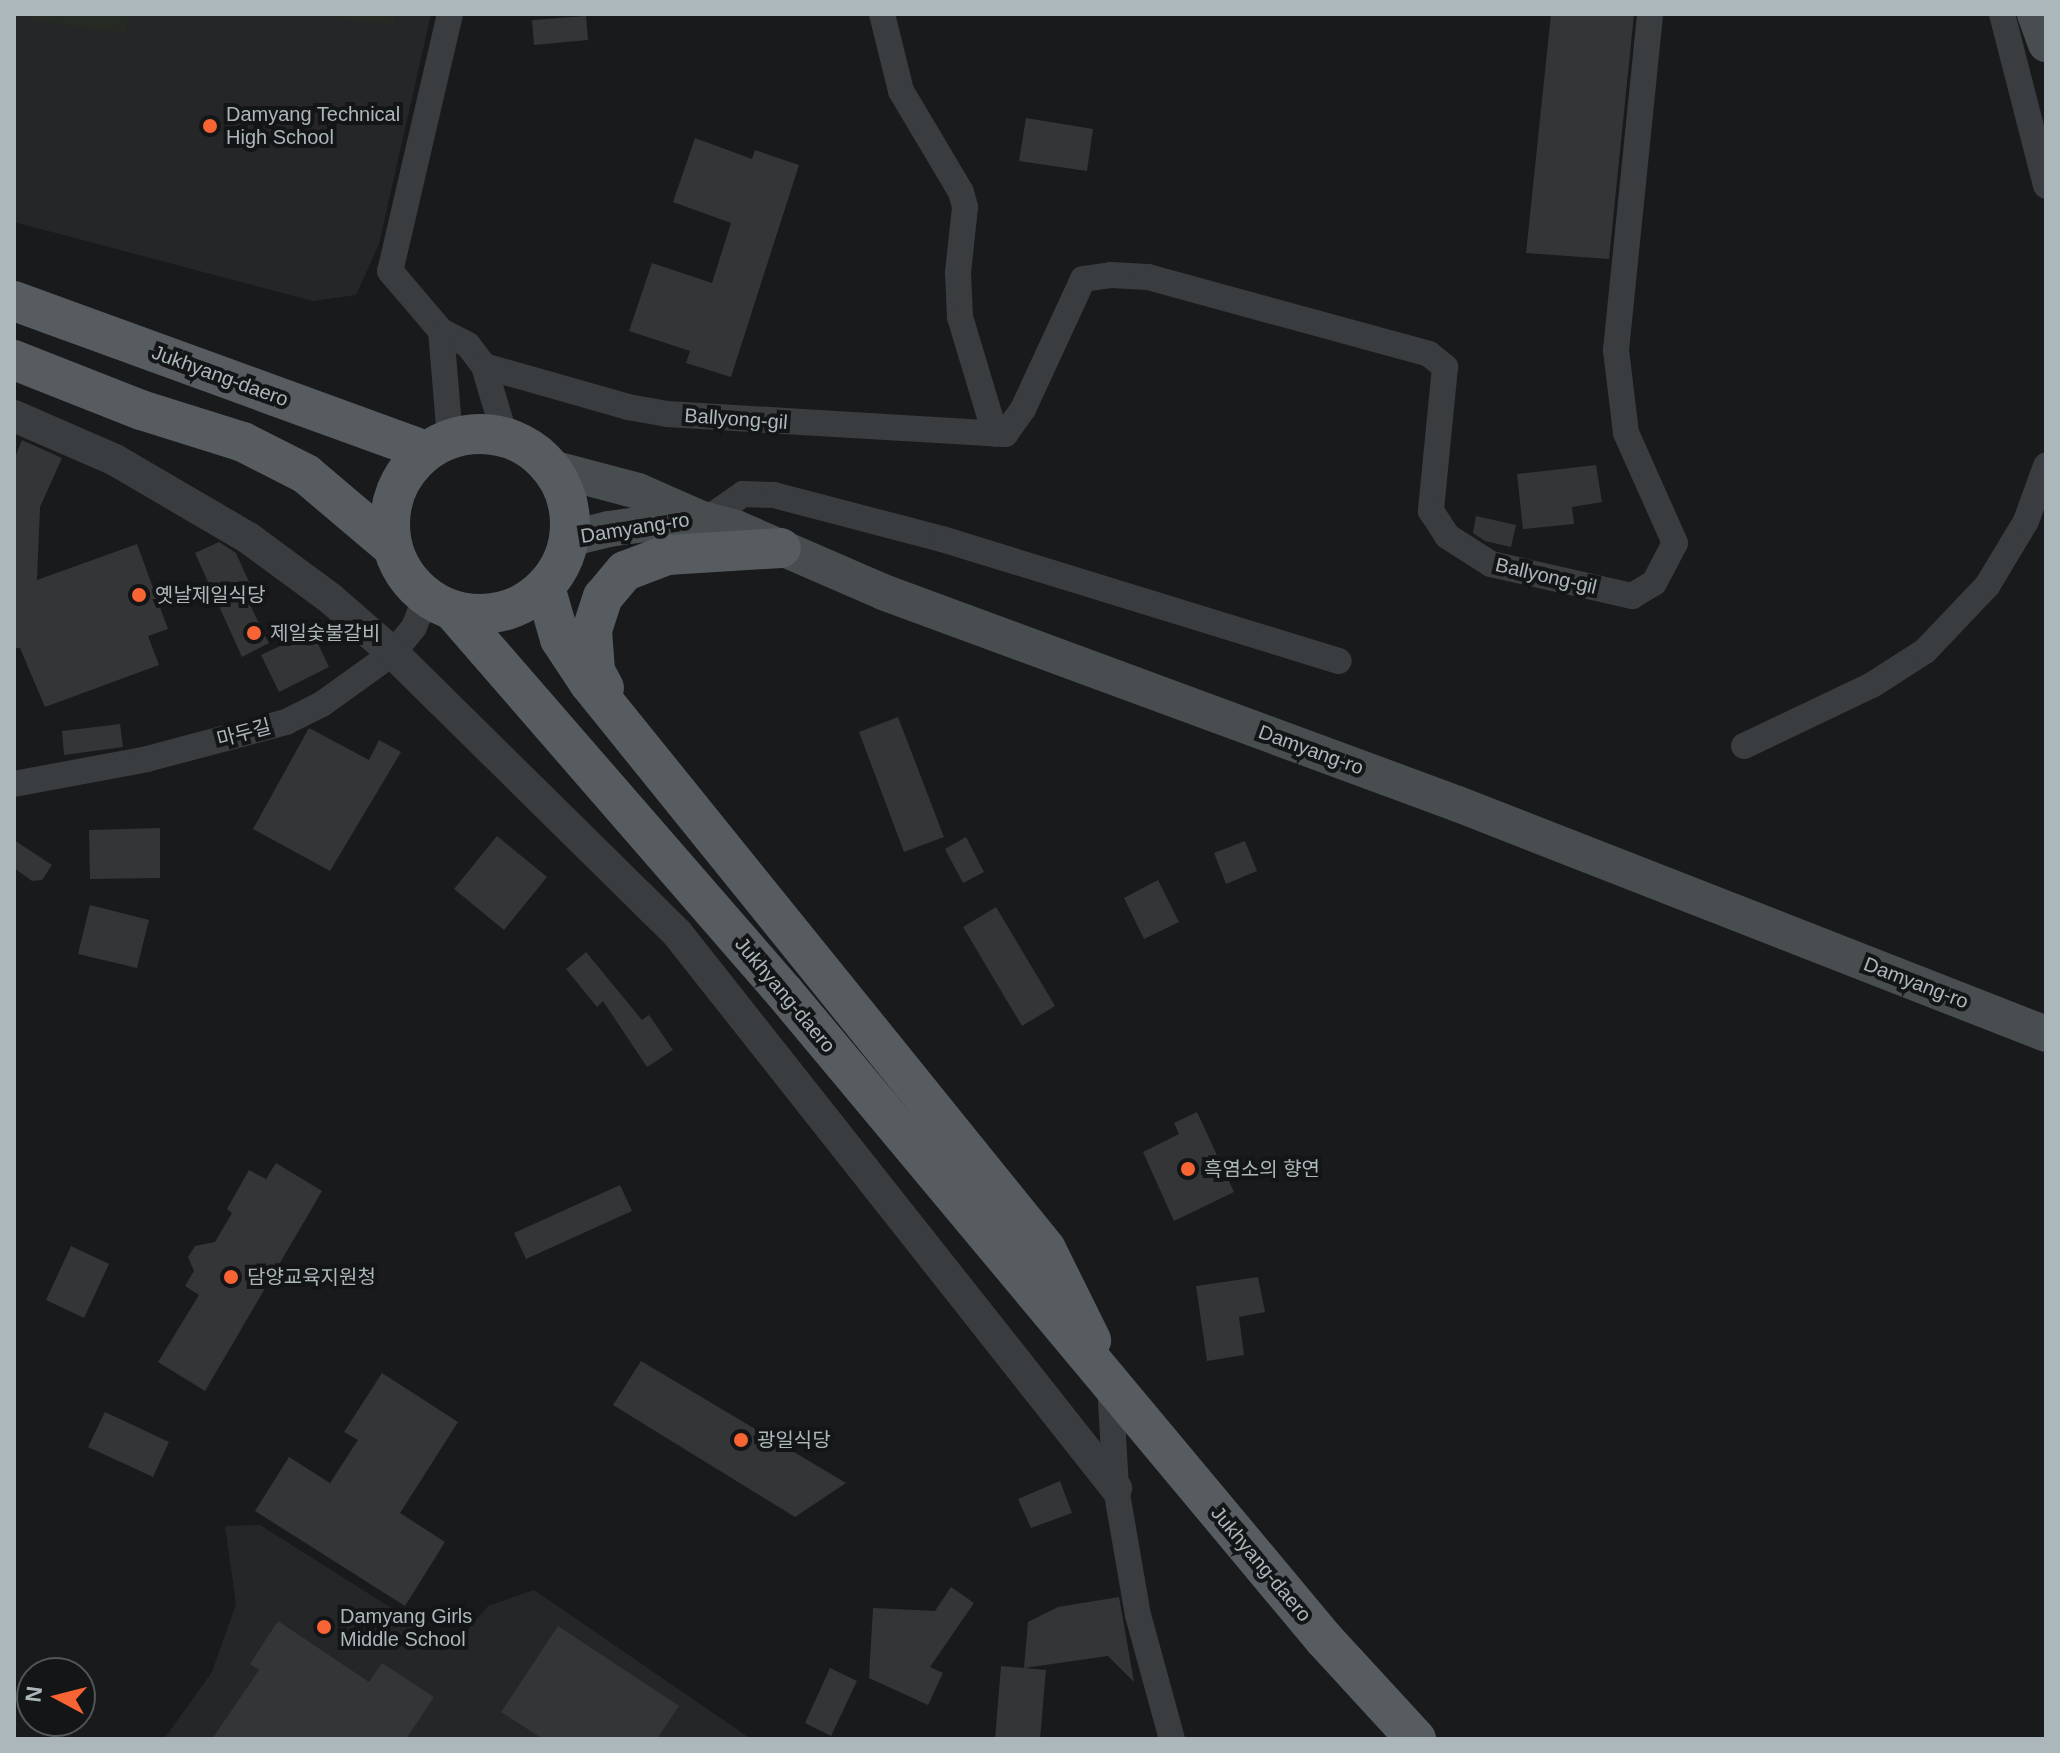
<!DOCTYPE html>
<meta charset="utf-8">
<style>
body{margin:0}
#map{position:relative;width:2060px;height:1753px;overflow:hidden;background:#191a1b;font-family:Helvetica,"Noto Sans KR",sans-serif}
div>[style]{position:absolute}
.built>*{inset:0;background:#252628}
.green>*{inset:0;background:#252b22}
.building>*{inset:0;background:#343537}
.minor>*{height:26px;margin:-13px;padding:0 13px;transform-origin:13px;border-radius:13px;background:#3a3d40}
.tertiary>*{height:32px;margin:-16px;padding:0 16px;transform-origin:16px;border-radius:16px;background:#3a3d40}
.secondary>*{height:36px;margin:-18px;padding:0 18px;transform-origin:18px;border-radius:18px;background:#484d50}
.primary>*{height:40px;margin:-20px;padding:0 20px;transform-origin:20px;border-radius:20px;background:#565c5f}
.primary>.ring{margin:-20px;padding:0;box-sizing:content-box;background:none;border:40px solid #565c5f;border-radius:50%}
.dots>*{width:22px;height:22px;translate:-50% -50%;box-sizing:border-box;border:4px solid #141516;border-radius:50%}
span{translate:-50% -50%;white-space:nowrap;text-align:center;line-height:1.15;-webkit-text-stroke:8px #141516;paint-order:stroke}
.poi-label{font-size:20px;color:#abb7bb}
.left{translate:0 -50%;text-align:left}
.street-label{font-size:20px;color:#abb7bb}
.frame{position:absolute;inset:0;border:16px solid #abb7bb;pointer-events:none}
.north{position:absolute;left:16px;top:1657px;width:80px;height:80px;box-sizing:border-box;background:#141516;border:2px solid #505658;border-radius:50%;rotate:277deg;font-size:22px;font-weight:700;line-height:32px;text-align:center;color:#abb7bb}
.north::after{content:'';display:block;margin:auto;width:28px;height:36px;background:#f86434;clip-path:polygon(50% 0,100% 100%,50% 72%,0 100%)}
</style>
<div id="map">
<div class="built">
<div style="clip-path:polygon(14px 14px,431px 14px,379px 244px,356px 295px,313px 301px,14px 222px)"></div>
<div style="clip-path:polygon(260px 1525px,453px 1647px,488px 1606px,534px 1590px,751px 1739px,164px 1739px,212px 1672px,236px 1604px,225px 1526px)"></div>
</div>
<div class="green">
<div style="clip-path:polygon(34px 14px,128px 14px,126px 33px,33px 20px)"></div>
<div style="clip-path:polygon(314px 14px,395px 14px,394px 25px)"></div>
</div>
<div class="building">
<div style="clip-path:polygon(1551px 14px,1634px 14px,1609px 259px,1526px 253px)"></div>
<div style="clip-path:polygon(586px 16px,588px 40px,534px 45px,532px 20px)"></div>
<div style="clip-path:polygon(1026px 118px,1093px 129px,1087px 171px,1019px 161px)"></div>
<div style="clip-path:polygon(695px 138px,752px 159px,755px 150px,799px 165px,731px 377px,686px 363px,690px 351px,629px 331px,652px 263px,712px 283px,731px 223px,673px 202px)"></div>
<div style="clip-path:polygon(22px 440px,62px 458px,40px 507px,37px 580px,137px 544px,168px 629px,148px 636px,159px 665px,45px 707px,20px 648px,14px 648px,14px 460px)"></div>
<div style="clip-path:polygon(1596px 465px,1602px 502px,1572px 507px,1574px 524px,1523px 529px,1517px 474px)"></div>
<div style="clip-path:polygon(1476px 516px,1516px 525px,1511px 547px,1485px 541px,1473px 533px)"></div>
<div style="clip-path:polygon(219px 542px,236px 553px,253px 591px,245px 595px,269px 643px,242px 657px,195px 553px)"></div>
<div style="clip-path:polygon(312px 631px,329px 667px,279px 692px,261px 655px)"></div>
<div style="clip-path:polygon(898px 717px,944px 837px,904px 852px,859px 732px)"></div>
<div style="clip-path:polygon(120px 724px,123px 747px,64px 755px,62px 731px)"></div>
<div style="clip-path:polygon(309px 728px,369px 760px,379px 740px,401px 752px,330px 871px,253px 829px)"></div>
<div style="clip-path:polygon(160px 828px,160px 878px,90px 879px,89px 830px)"></div>
<div style="clip-path:polygon(497px 836px,547px 877px,504px 930px,454px 889px)"></div>
<div style="clip-path:polygon(966px 837px,984px 872px,963px 883px,945px 849px)"></div>
<div style="clip-path:polygon(14px 840px,52px 865px,42px 880px,32px 881px,14px 868px)"></div>
<div style="clip-path:polygon(1245px 841px,1257px 871px,1226px 884px,1214px 853px)"></div>
<div style="clip-path:polygon(1158px 880px,1179px 922px,1144px 939px,1124px 898px)"></div>
<div style="clip-path:polygon(90px 905px,149px 920px,137px 968px,78px 954px)"></div>
<div style="clip-path:polygon(996px 907px,1055px 1006px,1022px 1026px,963px 927px)"></div>
<div style="clip-path:polygon(586px 952px,642px 1020px,649px 1015px,673px 1050px,647px 1067px,603px 1001px,597px 1007px,566px 969px)"></div>
<div style="clip-path:polygon(1197px 1112px,1234px 1192px,1174px 1221px,1143px 1152px,1179px 1134px,1174px 1123px)"></div>
<div style="clip-path:polygon(276px 1163px,322px 1191px,205px 1391px,158px 1362px,199px 1295px,185px 1286px,194px 1271px,188px 1257px,195px 1246px,215px 1242px,232px 1213px,227px 1209px,249px 1170px,266px 1179px)"></div>
<div style="clip-path:polygon(620px 1185px,632px 1211px,526px 1259px,514px 1233px)"></div>
<div style="clip-path:polygon(71px 1246px,109px 1264px,84px 1318px,46px 1300px)"></div>
<div style="clip-path:polygon(1258px 1277px,1265px 1312px,1239px 1317px,1244px 1355px,1207px 1361px,1196px 1286px)"></div>
<div style="clip-path:polygon(641px 1361px,846px 1483px,795px 1517px,613px 1405px)"></div>
<div style="clip-path:polygon(382px 1373px,458px 1422px,400px 1513px,445px 1542px,405px 1606px,255px 1511px,289px 1457px,330px 1483px,358px 1440px,344px 1432px)"></div>
<div style="clip-path:polygon(105px 1412px,169px 1442px,153px 1477px,88px 1447px)"></div>
<div style="clip-path:polygon(1060px 1481px,1072px 1513px,1031px 1528px,1018px 1499px)"></div>
<div style="clip-path:polygon(951px 1587px,974px 1603px,930px 1667px,943px 1673px,928px 1705px,869px 1678px,873px 1608px,935px 1611px)"></div>
<div style="clip-path:polygon(1119px 1597px,1134px 1682px,1108px 1656px,1024px 1668px,1028px 1622px,1058px 1607px)"></div>
<div style="clip-path:polygon(278px 1621px,369px 1682px,382px 1663px,434px 1697px,406px 1739px,212px 1739px,259px 1670px,250px 1664px)"></div>
<div style="clip-path:polygon(558px 1626px,679px 1706px,657px 1739px,543px 1739px,501px 1712px)"></div>
<div style="clip-path:polygon(1001px 1666px,1046px 1670px,1040px 1739px,995px 1739px)"></div>
<div style="clip-path:polygon(830px 1668px,857px 1681px,831px 1736px,805px 1723px)"></div>
</div>
<div class="minor">
<div style="left:450px;top:14px;width:264px;rotate:103.1deg"></div>
<div style="left:390px;top:271px;width:79px;rotate:49.6deg"></div>
<div style="left:441px;top:331px;width:30px;rotate:27deg"></div>
<div style="left:468px;top:345px;width:26px;rotate:53deg"></div>
<div style="left:484px;top:366px;width:74px;rotate:73.5deg"></div>
<div style="left:882px;top:14px;width:79px;rotate:76.1deg"></div>
<div style="left:901px;top:91px;width:117px;rotate:59.3deg"></div>
<div style="left:961px;top:192px;width:16px;rotate:75deg"></div>
<div style="left:965px;top:207px;width:66px;rotate:96.1deg"></div>
<div style="left:958px;top:273px;width:44px;rotate:87.4deg"></div>
<div style="left:960px;top:317px;width:122px;rotate:73.3deg"></div>
<div style="left:2002px;top:14px;width:177px;rotate:75.6deg"></div>
<div style="left:441px;top:331px;width:107px;rotate:85.2deg"></div>
<div style="left:484px;top:366px;width:150px;rotate:15.9deg"></div>
<div style="left:628px;top:407px;width:40px;rotate:10deg"></div>
<div style="left:667px;top:414px;width:339px;rotate:3.4deg"></div>
<div style="left:1005px;top:434px;width:31px;rotate:-54deg"></div>
<div style="left:1023px;top:409px;width:143px;rotate:-65.2deg"></div>
<div style="left:1083px;top:279px;width:28px;rotate:-8deg"></div>
<div style="left:1111px;top:275px;width:37px;rotate:3deg"></div>
<div style="left:1148px;top:277px;width:291px;rotate:15.3deg"></div>
<div style="left:1429px;top:354px;width:21px;rotate:39deg"></div>
<div style="left:1445px;top:367px;width:145px;rotate:95.6deg"></div>
<div style="left:1431px;top:511px;width:30px;rotate:57deg"></div>
<div style="left:1447px;top:536px;width:52px;rotate:32.5deg"></div>
<div style="left:1491px;top:564px;width:145px;rotate:12.8deg"></div>
<div style="left:1632px;top:596px;width:26px;rotate:-31deg"></div>
<div style="left:1654px;top:583px;width:45px;rotate:-62.3deg"></div>
<div style="left:1675px;top:543px;width:120px;rotate:-114deg"></div>
<div style="left:1626px;top:433px;width:84px;rotate:-96.9deg"></div>
<div style="left:1616px;top:350px;width:338px;rotate:-84.2deg"></div>
<div style="left:706px;top:520px;width:45px;rotate:-35.1deg"></div>
<div style="left:743px;top:494px;width:31px;rotate:2deg"></div>
<div style="left:774px;top:495px;width:174px;rotate:14.7deg"></div>
<div style="left:942px;top:539px;width:415px;rotate:17.1deg"></div>
<div style="left:1744px;top:746px;width:142px;rotate:-25.5deg"></div>
<div style="left:1872px;top:685px;width:63px;rotate:-32.7deg"></div>
<div style="left:1925px;top:651px;width:90px;rotate:-46.4deg"></div>
<div style="left:1987px;top:586px;width:76px;rotate:-59deg"></div>
<div style="left:2026px;top:521px;width:59px;rotate:-70deg"></div>
<div style="left:14px;top:784px;width:135px;rotate:-10.6deg"></div>
<div style="left:147px;top:759px;width:144px;rotate:-14.9deg"></div>
<div style="left:286px;top:722px;width:40px;rotate:-26.6deg"></div>
<div style="left:322px;top:704px;width:87px;rotate:-35.7deg"></div>
<div style="left:393px;top:653px;width:33px;rotate:-51deg"></div>
<div style="left:414px;top:627px;width:32px;rotate:-68deg"></div>
<div style="left:1110px;top:1384px;width:104px;rotate:86.7deg"></div>
<div style="left:1116px;top:1488px;width:129px;rotate:80.2deg"></div>
<div style="left:1138px;top:1615px;width:129px;rotate:74.7deg"></div>
</div>
<div class="tertiary">
<div style="left:14px;top:416px;width:110px;rotate:23.5deg"></div>
<div style="left:115px;top:460px;width:153px;rotate:30.3deg"></div>
<div style="left:247px;top:537px;width:104px;rotate:36.4deg"></div>
<div style="left:331px;top:599px;width:82px;rotate:41.1deg"></div>
<div style="left:393px;top:653px;width:399px;rotate:44.6deg"></div>
<div style="left:677px;top:933px;width:708px;rotate:51.66deg"></div>
</div>
<div class="secondary">
<div style="left:2035px;top:14px;width:32px;rotate:70deg"></div>
<div style="left:551px;top:468px;width:90px;rotate:14.8deg"></div>
<div style="left:638px;top:491px;width:62px;rotate:23.7deg"></div>
<div style="left:568px;top:539px;width:42px;rotate:-13.7deg"></div>
<div style="left:609px;top:529px;width:88px;rotate:-7.9deg"></div>
<div style="left:696px;top:517px;width:41px;rotate:15.4deg"></div>
<div style="left:736px;top:528px;width:160px;rotate:23.5deg"></div>
<div style="left:883px;top:592px;width:613px;rotate:20.24deg"></div>
<div style="left:1458px;top:804px;width:631px;rotate:21.36deg"></div>
</div>
<div class="primary">
<div style="left:14px;top:301px;width:438px;rotate:20deg"></div>
<div style="left:14px;top:360px;width:136px;rotate:21.5deg"></div>
<div style="left:141px;top:410px;width:107px;rotate:17.4deg"></div>
<div style="left:243px;top:442px;width:71px;rotate:26.9deg"></div>
<div style="left:306px;top:474px;width:113px;rotate:40.3deg"></div>
<div class="ring" style="left:390px;top:434px;width:140px;height:140px"></div>
<div style="left:545px;top:587px;width:54px;rotate:73.9deg"></div>
<div style="left:560px;top:639px;width:53px;rotate:56.6deg"></div>
<div style="left:589px;top:683px;width:727px;rotate:51.08deg"></div>
<div style="left:1046px;top:1249px;width:102px;rotate:63.7deg"></div>
<div style="left:453px;top:611px;width:505px;rotate:49.02deg"></div>
<div style="left:784px;top:992px;width:843px;rotate:50.15deg"></div>
<div style="left:1324px;top:1639px;width:136px;rotate:47.4deg"></div>
<div style="left:604px;top:688px;width:19px;rotate:-118deg"></div>
<div style="left:595px;top:671px;width:41px;rotate:-94.2deg"></div>
<div style="left:592px;top:630px;width:35px;rotate:-72deg"></div>
<div style="left:603px;top:597px;width:34px;rotate:-50deg"></div>
<div style="left:625px;top:571px;width:45px;rotate:-20.9deg"></div>
<div style="left:667px;top:555px;width:114px;rotate:-3.5deg"></div>
</div>
<div class="dots">
<div style="left:210px;top:126px;background:#f86434"></div>
<div style="left:139px;top:595px;background:#f86434"></div>
<div style="left:254px;top:633px;background:#f86434"></div>
<div style="left:1188px;top:1169px;background:#f86434"></div>
<div style="left:231px;top:1277px;background:#f86434"></div>
<div style="left:741px;top:1440px;background:#f86434"></div>
<div style="left:324px;top:1627px;background:#f86434"></div>
</div>
<div class="poi-label">
<span class="left" style="left:226px;top:126px">Damyang Technical<br>High School</span>
<span class="left" style="left:155px;top:595px">옛날제일식당</span>
<span class="left" style="left:270px;top:633px">제일숯불갈비</span>
<span class="left" style="left:1204px;top:1169px">흑염소의 향연</span>
<span class="left" style="left:247px;top:1277px">담양교육지원청</span>
<span class="left" style="left:757px;top:1440px">광일식당</span>
<span class="left" style="left:340px;top:1628px">Damyang Girls<br>Middle School</span>
</div>
<div class="street-label">
<span style="left:220px;top:376px;rotate:20deg">Jukhyang-daero</span>
<span style="left:736px;top:419px;rotate:4deg">Ballyong-gil</span>
<span style="left:635px;top:528px;rotate:-9deg">Damyang-ro</span>
<span style="left:1546px;top:576px;rotate:13deg">Ballyong-gil</span>
<span style="left:244px;top:733px;rotate:-15deg">마두길</span>
<span style="left:1311px;top:750px;rotate:20deg">Damyang-ro</span>
<span style="left:1916px;top:983px;rotate:21deg">Damyang-ro</span>
<span style="left:785px;top:995px;rotate:50deg">Jukhyang-daero</span>
<span style="left:1261px;top:1564px;rotate:50deg">Jukhyang-daero</span>
</div>
<div class="frame"></div>
<div class="north">N</div>
</div>
